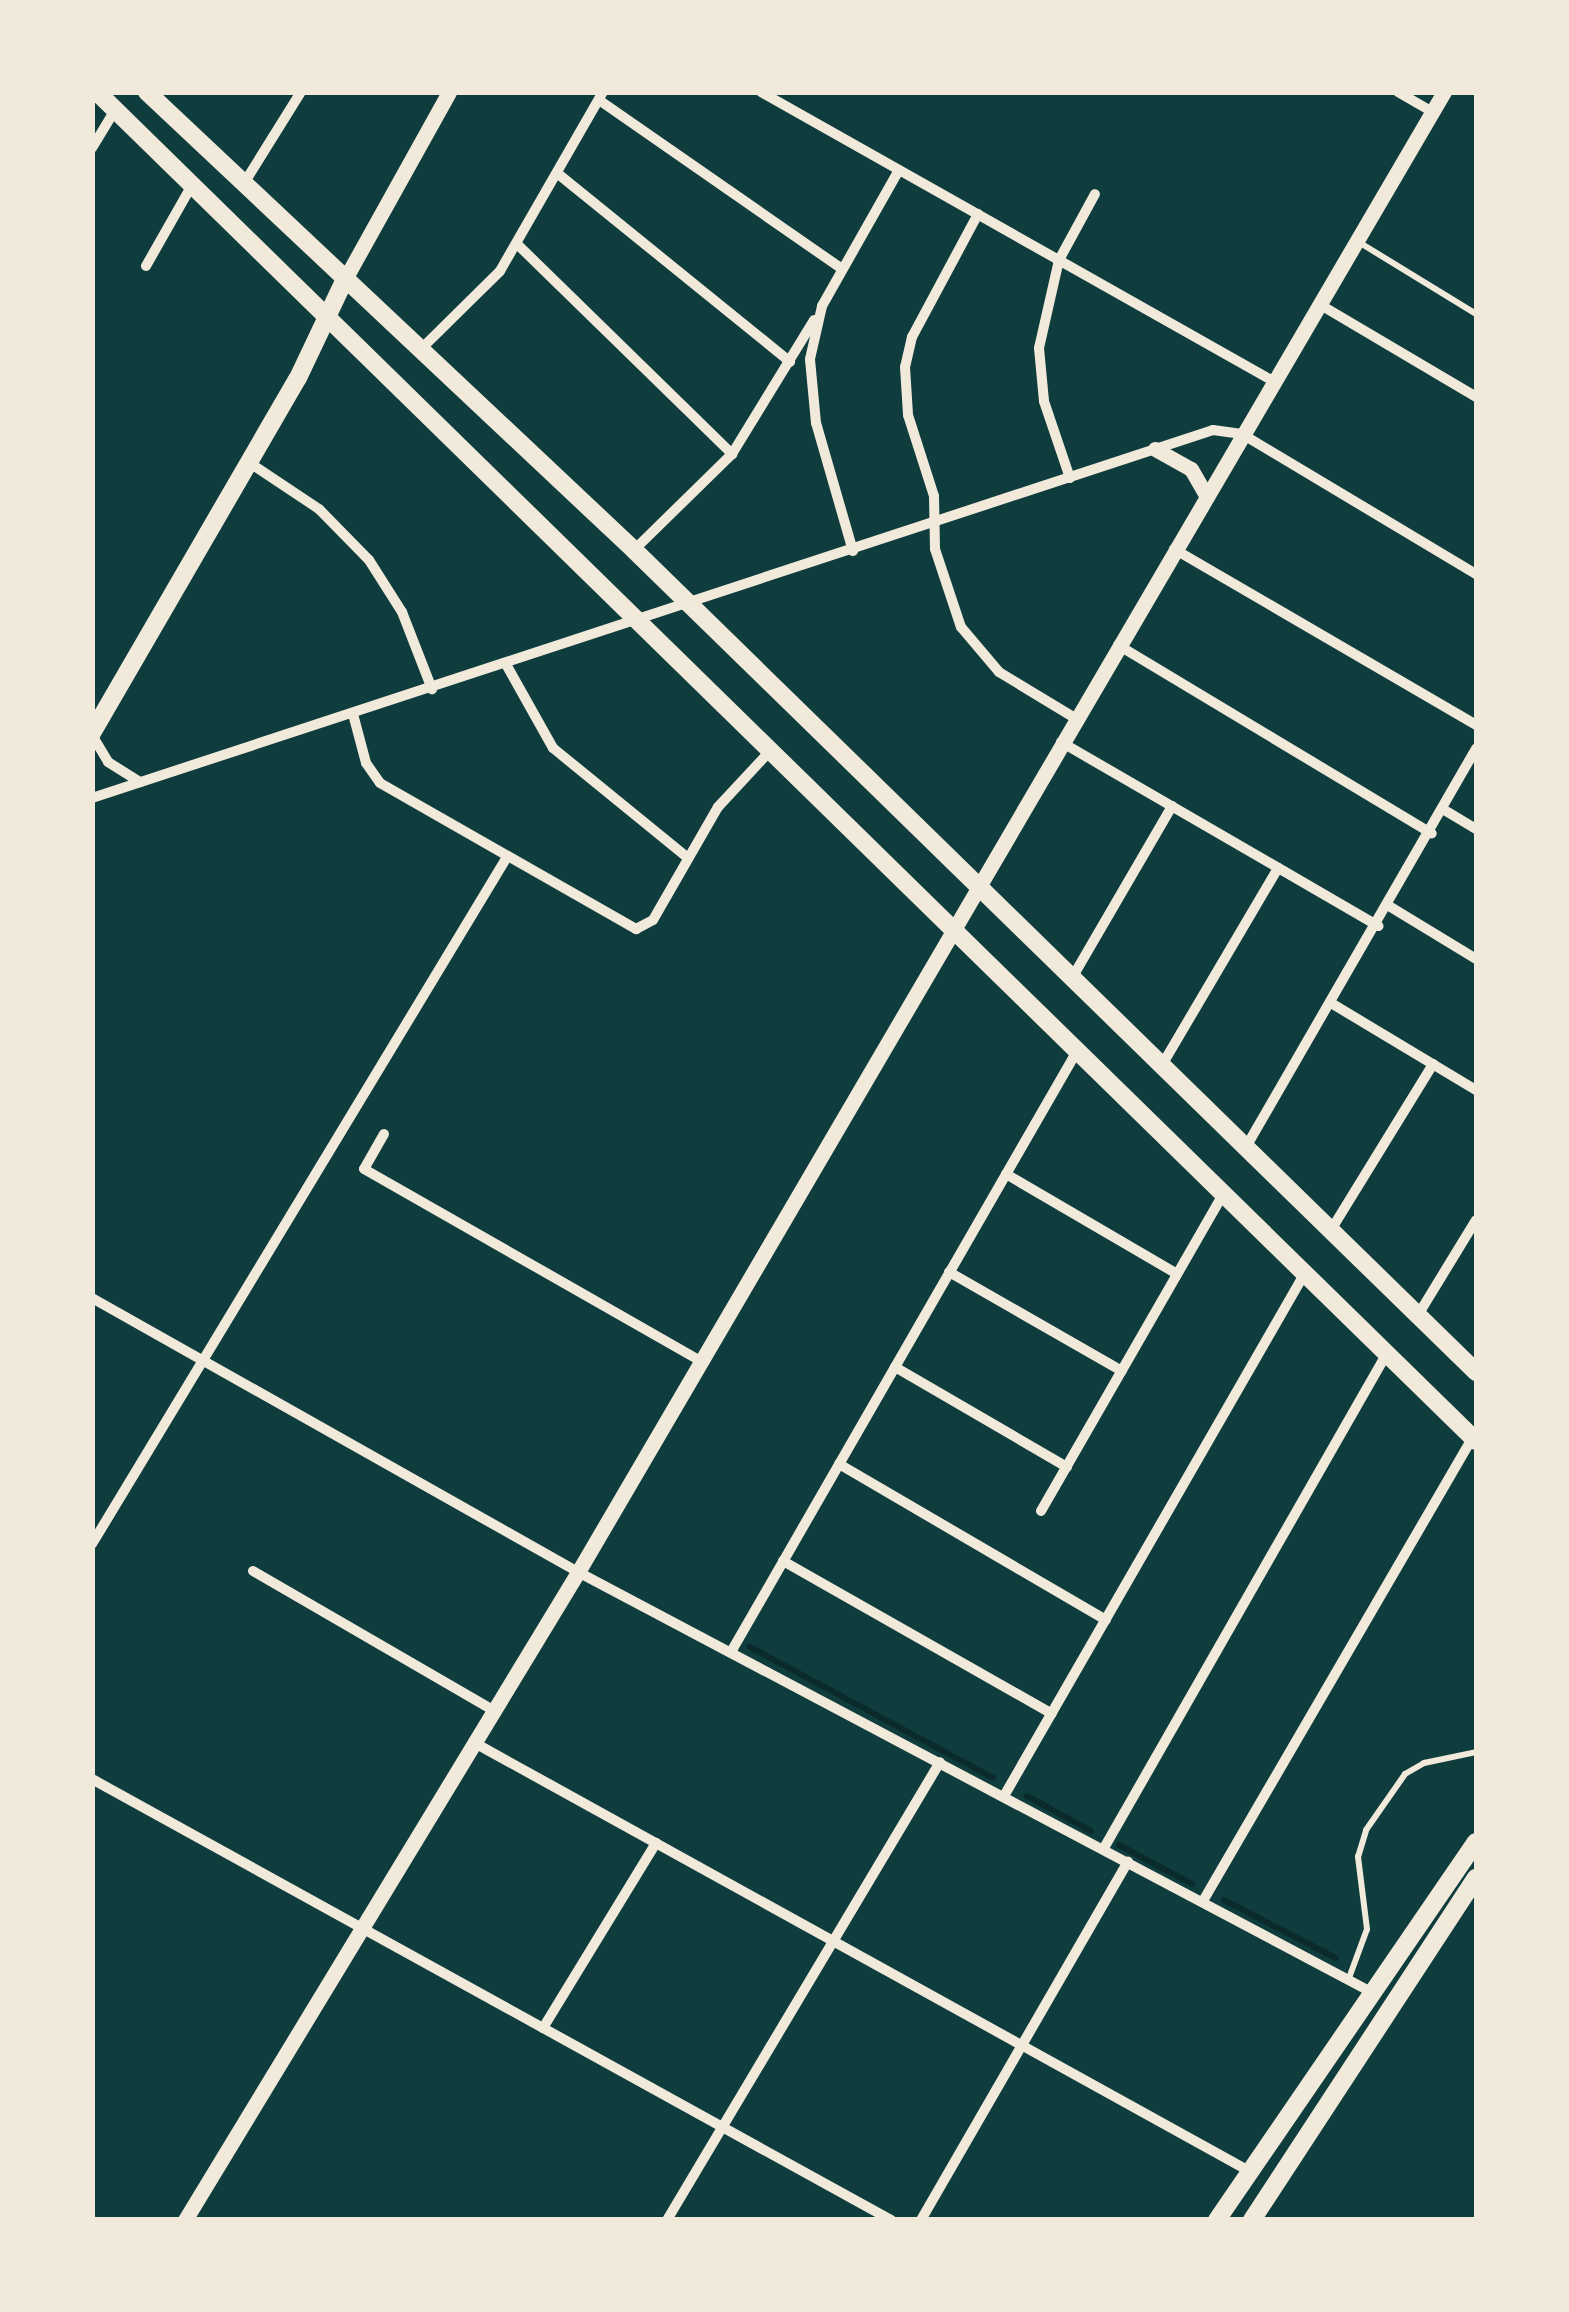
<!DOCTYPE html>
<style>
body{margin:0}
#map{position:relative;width:1569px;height:2312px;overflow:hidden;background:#0f3d3e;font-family:Manrope,sans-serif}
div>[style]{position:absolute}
.stream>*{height:6px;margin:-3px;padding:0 3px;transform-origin:3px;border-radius:3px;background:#0a2a2b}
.service>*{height:6px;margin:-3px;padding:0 3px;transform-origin:3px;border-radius:3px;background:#f1e9da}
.minor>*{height:10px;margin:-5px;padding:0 5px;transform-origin:5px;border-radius:5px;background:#f1e9da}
.tertiary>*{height:15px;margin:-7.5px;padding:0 7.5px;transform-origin:7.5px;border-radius:7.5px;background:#f1e9da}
.secondary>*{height:18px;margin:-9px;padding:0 9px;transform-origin:9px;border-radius:9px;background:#f1e9da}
.primary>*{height:18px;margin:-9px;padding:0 9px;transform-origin:9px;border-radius:9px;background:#f1e9da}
span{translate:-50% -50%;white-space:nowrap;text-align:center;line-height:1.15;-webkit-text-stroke:10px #f1e9da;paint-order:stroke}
.frame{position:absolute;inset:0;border:95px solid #f1e9da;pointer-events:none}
</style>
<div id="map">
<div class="stream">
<div style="left:750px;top:1647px;width:276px;rotate:28.3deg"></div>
<div style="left:1027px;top:1796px;width:73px;rotate:28.7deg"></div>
<div style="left:1119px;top:1845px;width:83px;rotate:28.1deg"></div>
<div style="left:1224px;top:1900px;width:126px;rotate:27.4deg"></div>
</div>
<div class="service">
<div style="left:1357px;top:241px;width:140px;rotate:31.5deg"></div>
<div style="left:1349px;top:1978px;width:52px;rotate:-69.8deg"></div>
<div style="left:1367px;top:1929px;width:73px;rotate:-97.1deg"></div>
<div style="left:1358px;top:1857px;width:28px;rotate:-73deg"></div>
<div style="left:1366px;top:1830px;width:68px;rotate:-55.1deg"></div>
<div style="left:1405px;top:1774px;width:22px;rotate:-30deg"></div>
<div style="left:1424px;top:1763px;width:53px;rotate:-11.9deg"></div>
</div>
<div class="minor">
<div style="left:761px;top:92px;width:588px;rotate:29.44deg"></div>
<div style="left:1398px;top:92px;width:39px;rotate:30deg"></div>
<div style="left:599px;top:100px;width:296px;rotate:34.8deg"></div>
<div style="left:92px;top:148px;width:44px;rotate:-58.8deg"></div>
<div style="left:557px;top:173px;width:300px;rotate:39deg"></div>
<div style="left:243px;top:185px;width:110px;rotate:-58.1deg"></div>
<div style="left:978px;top:214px;width:140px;rotate:118.2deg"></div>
<div style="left:912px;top:337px;width:31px;rotate:103deg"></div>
<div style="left:905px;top:367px;width:48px;rotate:86.4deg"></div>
<div style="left:908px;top:415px;width:85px;rotate:72.2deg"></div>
<div style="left:934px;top:496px;width:53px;rotate:88.9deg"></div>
<div style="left:935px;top:549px;width:82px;rotate:71.6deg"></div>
<div style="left:961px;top:627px;width:59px;rotate:49.8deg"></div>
<div style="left:999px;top:672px;width:89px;rotate:31.2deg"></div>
<div style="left:517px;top:244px;width:301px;rotate:44.3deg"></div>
<div style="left:146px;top:266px;width:93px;rotate:-60.4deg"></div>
<div style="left:1319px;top:304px;width:182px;rotate:30.6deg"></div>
<div style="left:420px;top:350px;width:112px;rotate:-44.6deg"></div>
<div style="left:500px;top:271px;width:207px;rotate:-60.1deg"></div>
<div style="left:250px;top:463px;width:83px;rotate:33.7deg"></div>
<div style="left:319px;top:509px;width:71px;rotate:45.6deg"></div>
<div style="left:369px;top:560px;width:62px;rotate:57.6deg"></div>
<div style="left:402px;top:612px;width:83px;rotate:68.7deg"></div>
<div style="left:1070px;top:478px;width:81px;rotate:-108.7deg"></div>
<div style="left:1044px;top:401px;width:53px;rotate:-95.4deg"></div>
<div style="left:1039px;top:348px;width:90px;rotate:-77.2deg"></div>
<div style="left:1059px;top:260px;width:75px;rotate:-61.4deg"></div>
<div style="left:1174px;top:549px;width:350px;rotate:30.2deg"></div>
<div style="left:634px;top:550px;width:137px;rotate:-44.4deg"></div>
<div style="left:732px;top:454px;width:157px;rotate:-58.5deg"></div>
<div style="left:853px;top:551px;width:133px;rotate:-106.1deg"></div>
<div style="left:816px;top:423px;width:64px;rotate:-95.4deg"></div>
<div style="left:810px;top:359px;width:54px;rotate:-77.2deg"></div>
<div style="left:822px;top:306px;width:156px;rotate:-60.5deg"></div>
<div style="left:1118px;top:645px;width:366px;rotate:31deg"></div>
<div style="left:507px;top:666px;width:94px;rotate:60.7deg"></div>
<div style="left:553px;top:748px;width:174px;rotate:39.2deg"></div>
<div style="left:353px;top:714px;width:51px;rotate:75.1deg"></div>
<div style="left:366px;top:763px;width:24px;rotate:55deg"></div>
<div style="left:380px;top:783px;width:295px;rotate:29.7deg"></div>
<div style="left:636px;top:929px;width:19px;rotate:-28deg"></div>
<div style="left:653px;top:920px;width:130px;rotate:-60.1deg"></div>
<div style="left:718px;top:807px;width:76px;rotate:-47.1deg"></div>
<div style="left:92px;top:735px;width:31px;rotate:59deg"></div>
<div style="left:108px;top:762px;width:38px;rotate:32deg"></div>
<div style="left:1061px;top:742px;width:367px;rotate:30.1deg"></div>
<div style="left:92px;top:798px;width:1180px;rotate:-18.17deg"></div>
<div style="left:1213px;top:430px;width:29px;rotate:8deg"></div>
<div style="left:1242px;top:434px;width:273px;rotate:30.9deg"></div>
<div style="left:1446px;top:811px;width:35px;rotate:31deg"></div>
<div style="left:1389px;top:906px;width:102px;rotate:31.3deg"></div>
<div style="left:1072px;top:978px;width:199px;rotate:-59.8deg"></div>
<div style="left:1331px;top:1003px;width:169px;rotate:31deg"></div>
<div style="left:1162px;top:1065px;width:229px;rotate:-59.5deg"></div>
<div style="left:384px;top:1134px;width:40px;rotate:119.7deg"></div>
<div style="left:364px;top:1169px;width:387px;rotate:29.7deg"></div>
<div style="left:1246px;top:1147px;width:460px;rotate:-60deg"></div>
<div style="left:1006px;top:1174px;width:198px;rotate:30.3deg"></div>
<div style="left:1331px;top:1230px;width:195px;rotate:-58.4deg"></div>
<div style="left:949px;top:1272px;width:199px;rotate:29.8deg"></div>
<div style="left:92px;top:1298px;width:558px;rotate:29.41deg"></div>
<div style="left:578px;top:1572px;width:902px;rotate:27.9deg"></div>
<div style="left:1418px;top:1315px;width:111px;rotate:-58.6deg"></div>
<div style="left:895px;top:1367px;width:199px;rotate:30.2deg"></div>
<div style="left:839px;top:1464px;width:309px;rotate:30.3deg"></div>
<div style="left:1041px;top:1511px;width:367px;rotate:-60.1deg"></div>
<div style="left:92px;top:1544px;width:803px;rotate:-58.86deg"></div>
<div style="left:783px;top:1561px;width:309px;rotate:29.6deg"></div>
<div style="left:253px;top:1571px;width:277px;rotate:30.1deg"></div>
<div style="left:731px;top:1652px;width:693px;rotate:-60.07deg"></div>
<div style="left:473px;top:1742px;width:889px;rotate:28.93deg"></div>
<div style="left:92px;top:1779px;width:913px;rotate:28.9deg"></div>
<div style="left:1004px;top:1796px;width:603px;rotate:-60.08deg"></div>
<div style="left:1104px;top:1848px;width:570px;rotate:-60.24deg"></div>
<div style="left:1203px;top:1901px;width:537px;rotate:-59.81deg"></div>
<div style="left:543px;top:2028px;width:217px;rotate:-58.6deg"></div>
<div style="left:667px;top:2220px;width:533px;rotate:-59.2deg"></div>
<div style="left:921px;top:2220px;width:414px;rotate:-60deg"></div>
</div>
<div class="tertiary">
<div style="left:345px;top:279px;width:214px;rotate:-60.9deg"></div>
<div style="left:1155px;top:449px;width:41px;rotate:29.1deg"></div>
<div style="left:1191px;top:469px;width:30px;rotate:60deg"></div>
<div style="left:185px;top:2220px;width:758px;rotate:-58.76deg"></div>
<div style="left:578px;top:1572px;width:1715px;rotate:-59.67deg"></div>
</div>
<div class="secondary">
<div style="left:97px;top:92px;width:1929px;rotate:44.37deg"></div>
<div style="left:147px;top:92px;width:669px;rotate:43.24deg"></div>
<div style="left:634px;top:550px;width:1177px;rotate:44.31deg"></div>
<div style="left:92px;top:733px;width:410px;rotate:-59.9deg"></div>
<div style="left:298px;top:378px;width:110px;rotate:-64.6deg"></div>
</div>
<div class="primary">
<div style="left:1217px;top:2220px;width:458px;rotate:-55.6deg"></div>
<div style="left:1252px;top:2220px;width:409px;rotate:-56.8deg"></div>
</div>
<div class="frame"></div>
</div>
